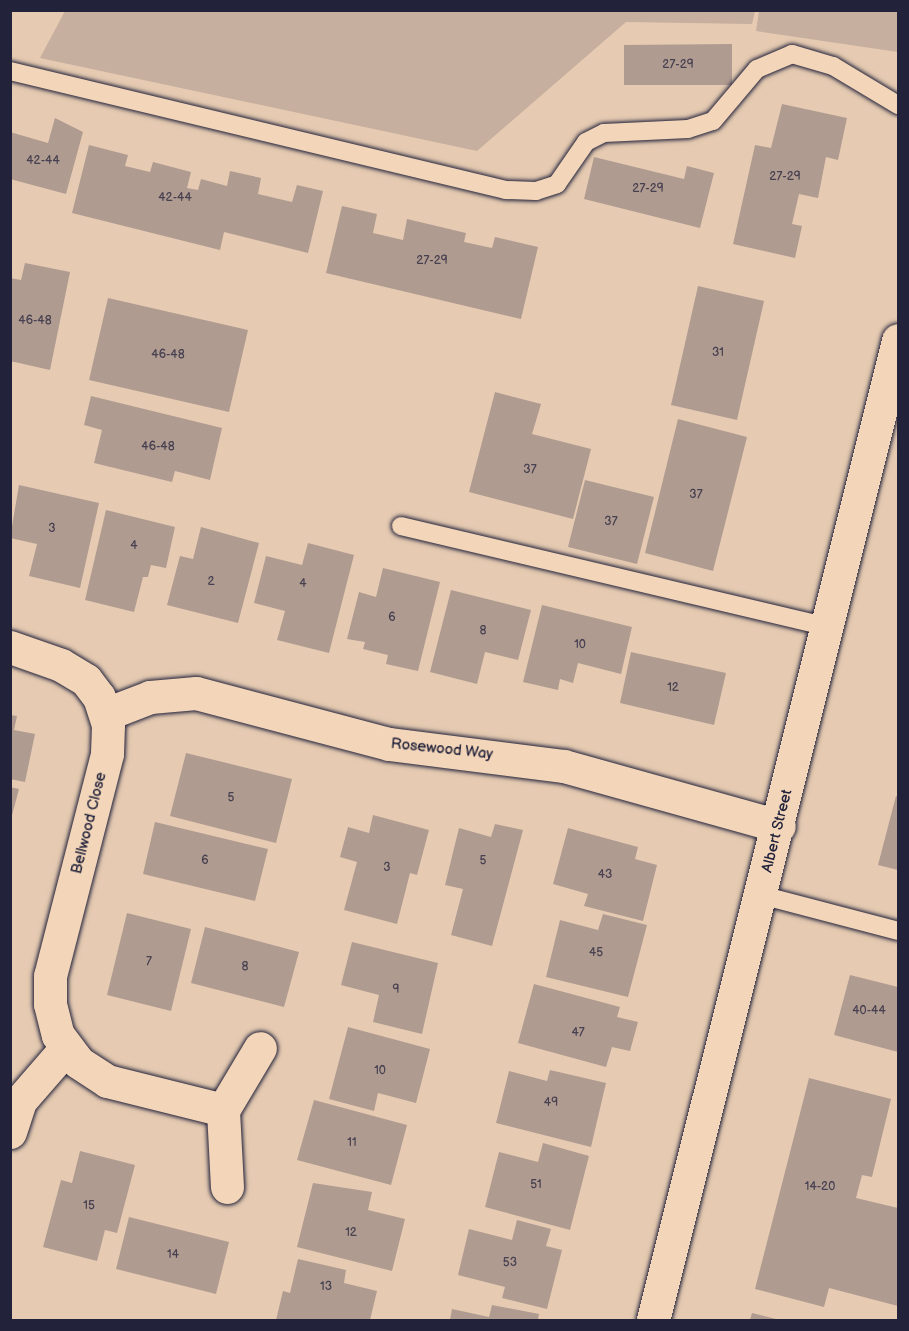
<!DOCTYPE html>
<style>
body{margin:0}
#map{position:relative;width:909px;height:1331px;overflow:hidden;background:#e6cbb2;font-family:"Balsamiq Sans",sans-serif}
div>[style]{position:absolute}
.green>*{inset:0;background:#c6af9e}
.building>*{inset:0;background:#b09b91}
.roads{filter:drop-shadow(0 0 2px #22223b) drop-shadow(0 0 2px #22223b)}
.lane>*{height:18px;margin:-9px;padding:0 9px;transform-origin:9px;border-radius:9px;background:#f3d6b9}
.street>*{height:33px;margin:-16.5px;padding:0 16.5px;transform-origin:16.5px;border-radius:16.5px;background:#f3d6b9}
span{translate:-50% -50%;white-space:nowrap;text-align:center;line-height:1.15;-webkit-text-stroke:4.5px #f3d6b9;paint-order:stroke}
.number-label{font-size:12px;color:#464050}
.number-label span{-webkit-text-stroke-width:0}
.street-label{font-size:15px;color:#22223b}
.frame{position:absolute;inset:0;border:12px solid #22223b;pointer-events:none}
</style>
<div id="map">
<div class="green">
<div style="clip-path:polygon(65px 11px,65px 10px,755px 11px,752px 24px,626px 22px,477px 151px,40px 58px)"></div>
<div style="clip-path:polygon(759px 11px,898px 11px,898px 52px,756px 31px)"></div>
</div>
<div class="building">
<div style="clip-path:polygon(732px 44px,732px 85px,624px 85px,624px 45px)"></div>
<div style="clip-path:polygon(782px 104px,847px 118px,838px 160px,826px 157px,818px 198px,799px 194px,792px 224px,802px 226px,795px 258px,733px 244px,755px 145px,771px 148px)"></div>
<div style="clip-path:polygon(55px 118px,83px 132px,66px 194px,10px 179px,10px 132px,48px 143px)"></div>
<div style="clip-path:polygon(89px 145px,128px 155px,125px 166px,150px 172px,153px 162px,191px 172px,187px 188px,198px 190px,201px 179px,227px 186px,230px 171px,261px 178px,258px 194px,292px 202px,297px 185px,323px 191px,308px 253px,224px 232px,220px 250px,72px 213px)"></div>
<div style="clip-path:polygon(594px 157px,684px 179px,687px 166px,714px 173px,700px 228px,584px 199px)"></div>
<div style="clip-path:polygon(342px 206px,377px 214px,373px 233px,403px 240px,407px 219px,466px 233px,464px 242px,492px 248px,495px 237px,538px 247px,521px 319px,326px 273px)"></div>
<div style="clip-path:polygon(25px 263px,70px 272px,50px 370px,10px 361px,10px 278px,21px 280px)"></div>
<div style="clip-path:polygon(698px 286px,764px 301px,737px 420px,671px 405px)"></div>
<div style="clip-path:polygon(108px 298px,248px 330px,229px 412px,89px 380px)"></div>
<div style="clip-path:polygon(495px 392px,541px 404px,532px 434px,591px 449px,573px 519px,469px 492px)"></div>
<div style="clip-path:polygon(91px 396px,222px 428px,210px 480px,175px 471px,172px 482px,94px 463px,102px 430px,84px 425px)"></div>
<div style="clip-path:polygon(678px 419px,747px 437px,713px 571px,645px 553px)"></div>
<div style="clip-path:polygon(585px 480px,654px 497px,637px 564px,568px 547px)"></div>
<div style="clip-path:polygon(19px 485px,99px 503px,80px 588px,29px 576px,37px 544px,10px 538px)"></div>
<div style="clip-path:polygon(106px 510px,175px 527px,166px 568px,151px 565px,148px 577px,143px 577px,134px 612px,85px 600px)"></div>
<div style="clip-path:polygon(201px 527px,259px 543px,238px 623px,167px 605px,180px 556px,193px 559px)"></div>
<div style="clip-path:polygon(308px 543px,354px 555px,329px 653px,277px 640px,285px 611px,254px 603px,266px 556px,302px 565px)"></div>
<div style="clip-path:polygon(383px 568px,440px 582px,418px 671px,386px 664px,388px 655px,363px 649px,365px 642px,347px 639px,359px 592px,376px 597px)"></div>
<div style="clip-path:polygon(451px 590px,531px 610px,518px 660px,485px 652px,477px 684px,430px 672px)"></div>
<div style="clip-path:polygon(542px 605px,632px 627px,621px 674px,578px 663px,573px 683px,560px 679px,558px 690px,523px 682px)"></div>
<div style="clip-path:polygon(631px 652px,726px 673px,714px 725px,620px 703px)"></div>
<div style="clip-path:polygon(10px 715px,17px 716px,14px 730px,35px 734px,25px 782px,10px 779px)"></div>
<div style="clip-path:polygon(186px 753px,292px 779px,276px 843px,170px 816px)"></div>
<div style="clip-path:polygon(10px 787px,19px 789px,11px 819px,10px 818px)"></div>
<div style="clip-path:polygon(896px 796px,898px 797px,898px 870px,878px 865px)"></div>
<div style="clip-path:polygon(373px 815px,429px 830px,417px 875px,410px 873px,397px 924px,344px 910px,357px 862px,340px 857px,348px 827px,369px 833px)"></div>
<div style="clip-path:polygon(155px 822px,268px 849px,255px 901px,143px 874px)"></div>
<div style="clip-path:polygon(495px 824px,523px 830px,492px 946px,451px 935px,463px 889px,445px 885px,459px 828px,491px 837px)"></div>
<div style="clip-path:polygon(568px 828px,638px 847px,635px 859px,657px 865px,643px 921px,584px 906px,588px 894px,553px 884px)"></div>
<div style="clip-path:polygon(127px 913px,191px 929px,171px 1011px,107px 995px)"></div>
<div style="clip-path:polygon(603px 914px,647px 925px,628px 997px,546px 977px,560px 920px,598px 930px)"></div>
<div style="clip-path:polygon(205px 927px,299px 952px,284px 1007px,191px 983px)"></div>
<div style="clip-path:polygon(352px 942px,438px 963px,422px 1034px,373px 1022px,379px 995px,341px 985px)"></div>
<div style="clip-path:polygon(850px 975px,898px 987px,898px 1052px,834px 1035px)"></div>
<div style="clip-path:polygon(534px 984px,620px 1007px,617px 1017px,638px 1022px,630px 1051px,612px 1047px,606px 1067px,518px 1043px)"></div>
<div style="clip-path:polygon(348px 1027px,430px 1049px,416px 1103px,378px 1093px,374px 1111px,329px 1099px)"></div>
<div style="clip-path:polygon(550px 1070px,606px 1083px,591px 1147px,496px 1123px,509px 1071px,547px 1081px)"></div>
<div style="clip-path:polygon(809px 1078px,891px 1099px,872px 1177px,862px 1175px,856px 1198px,898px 1208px,898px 1306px,829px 1288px,824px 1307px,755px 1289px)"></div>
<div style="clip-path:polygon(314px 1100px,407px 1125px,391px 1185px,297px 1160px)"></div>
<div style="clip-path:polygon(543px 1143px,589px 1156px,570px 1230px,485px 1207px,499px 1152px,538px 1162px)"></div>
<div style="clip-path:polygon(80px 1151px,135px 1165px,117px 1233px,105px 1230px,97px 1261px,43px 1247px,61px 1180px,72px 1183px)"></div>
<div style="clip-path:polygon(313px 1183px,372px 1192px,368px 1210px,405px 1219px,392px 1271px,297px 1247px)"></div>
<div style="clip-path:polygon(129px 1217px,229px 1242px,216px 1294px,116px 1269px)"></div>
<div style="clip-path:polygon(517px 1220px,551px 1229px,546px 1246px,562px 1250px,547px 1309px,502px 1298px,505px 1287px,458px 1275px,469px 1229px,512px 1240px)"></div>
<div style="clip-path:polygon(298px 1259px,346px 1270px,344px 1283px,377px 1291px,370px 1320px,276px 1320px,283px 1291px,290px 1293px)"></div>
<div style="clip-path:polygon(492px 1305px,539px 1314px,538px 1320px,450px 1320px,452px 1309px,489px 1317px)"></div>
<div style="clip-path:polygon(752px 1313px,780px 1320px,750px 1320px)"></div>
</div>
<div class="roads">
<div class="lane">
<div style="left:10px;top:71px;width:510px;rotate:13.49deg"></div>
<div style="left:506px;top:190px;width:30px;rotate:2deg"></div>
<div style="left:536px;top:191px;width:22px;rotate:-18deg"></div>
<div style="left:557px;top:184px;width:51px;rotate:-55.4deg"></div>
<div style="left:586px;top:142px;width:20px;rotate:-27deg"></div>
<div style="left:604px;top:133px;width:84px;rotate:-2.7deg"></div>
<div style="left:688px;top:129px;width:26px;rotate:-18deg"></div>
<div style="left:713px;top:121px;width:68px;rotate:-49.8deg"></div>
<div style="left:757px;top:69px;width:38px;rotate:-23deg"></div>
<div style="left:792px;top:54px;width:43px;rotate:16.3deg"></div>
<div style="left:833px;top:66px;width:76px;rotate:31deg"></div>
<div style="left:401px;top:526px;width:439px;rotate:13.3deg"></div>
<div style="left:761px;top:895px;width:142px;rotate:14.7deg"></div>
</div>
<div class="street">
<div style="left:10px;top:647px;width:54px;rotate:19.4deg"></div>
<div style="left:61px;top:665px;width:29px;rotate:31deg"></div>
<div style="left:86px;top:680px;width:21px;rotate:53deg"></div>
<div style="left:99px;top:697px;width:29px;rotate:72deg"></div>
<div style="left:108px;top:725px;width:29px;rotate:92deg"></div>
<div style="left:107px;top:754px;width:229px;rotate:104.4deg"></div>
<div style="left:50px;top:976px;width:28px;rotate:90deg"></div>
<div style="left:50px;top:1004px;width:32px;rotate:76deg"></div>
<div style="left:58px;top:1035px;width:34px;rotate:53deg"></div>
<div style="left:78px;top:1062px;width:35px;rotate:33deg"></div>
<div style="left:107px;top:1081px;width:120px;rotate:14deg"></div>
<div style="left:106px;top:714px;width:47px;rotate:-21.1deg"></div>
<div style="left:150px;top:697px;width:46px;rotate:-5deg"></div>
<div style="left:196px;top:693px;width:200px;rotate:14.8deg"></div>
<div style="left:389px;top:744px;width:176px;rotate:7.2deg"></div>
<div style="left:564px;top:766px;width:223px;rotate:15.6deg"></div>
<div style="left:10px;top:1132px;width:33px;rotate:-72deg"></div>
<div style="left:20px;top:1101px;width:70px;rotate:-49deg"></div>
<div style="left:227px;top:1187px;width:77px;rotate:-93deg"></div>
<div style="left:223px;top:1110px;width:72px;rotate:-59.2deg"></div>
<div style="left:653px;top:1320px;width:1010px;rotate:-75.96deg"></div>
</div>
</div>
<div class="number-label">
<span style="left:678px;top:65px">27-29</span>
<span style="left:43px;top:161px">42-44</span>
<span style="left:785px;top:177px">27-29</span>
<span style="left:648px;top:189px">27-29</span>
<span style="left:175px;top:198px">42-44</span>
<span style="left:432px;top:261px">27-29</span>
<span style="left:35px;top:321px">46-48</span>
<span style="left:718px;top:353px">31</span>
<span style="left:168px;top:355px">46-48</span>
<span style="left:158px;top:447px">46-48</span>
<span style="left:530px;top:470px">37</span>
<span style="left:696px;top:495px">37</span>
<span style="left:611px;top:522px">37</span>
<span style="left:52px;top:529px">3</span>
<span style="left:134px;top:546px">4</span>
<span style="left:211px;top:582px">2</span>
<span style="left:303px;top:584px">4</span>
<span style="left:392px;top:618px">6</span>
<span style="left:483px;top:631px">8</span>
<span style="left:580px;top:645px">10</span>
<span style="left:673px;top:688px">12</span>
<span style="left:231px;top:798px">5</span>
<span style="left:205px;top:861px">6</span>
<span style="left:483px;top:861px">5</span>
<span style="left:387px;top:868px">3</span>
<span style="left:605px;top:875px">43</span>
<span style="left:596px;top:953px">45</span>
<span style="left:149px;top:962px">7</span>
<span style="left:245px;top:967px">8</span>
<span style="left:396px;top:990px">9</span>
<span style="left:869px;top:1011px">40-44</span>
<span style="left:578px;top:1033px">47</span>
<span style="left:380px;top:1071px">10</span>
<span style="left:551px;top:1103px">49</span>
<span style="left:352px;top:1143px">11</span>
<span style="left:536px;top:1185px">51</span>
<span style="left:820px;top:1187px">14-20</span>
<span style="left:89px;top:1206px">15</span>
<span style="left:351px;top:1233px">12</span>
<span style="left:173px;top:1255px">14</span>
<span style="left:510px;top:1263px">53</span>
<span style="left:326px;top:1287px">13</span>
</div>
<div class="street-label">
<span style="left:442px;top:749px;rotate:6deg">Rosewood Way</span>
<span style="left:89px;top:823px;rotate:-76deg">Bellwood Close</span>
<span style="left:777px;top:831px;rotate:-76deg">Albert Street</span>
</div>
<div class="frame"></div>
</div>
